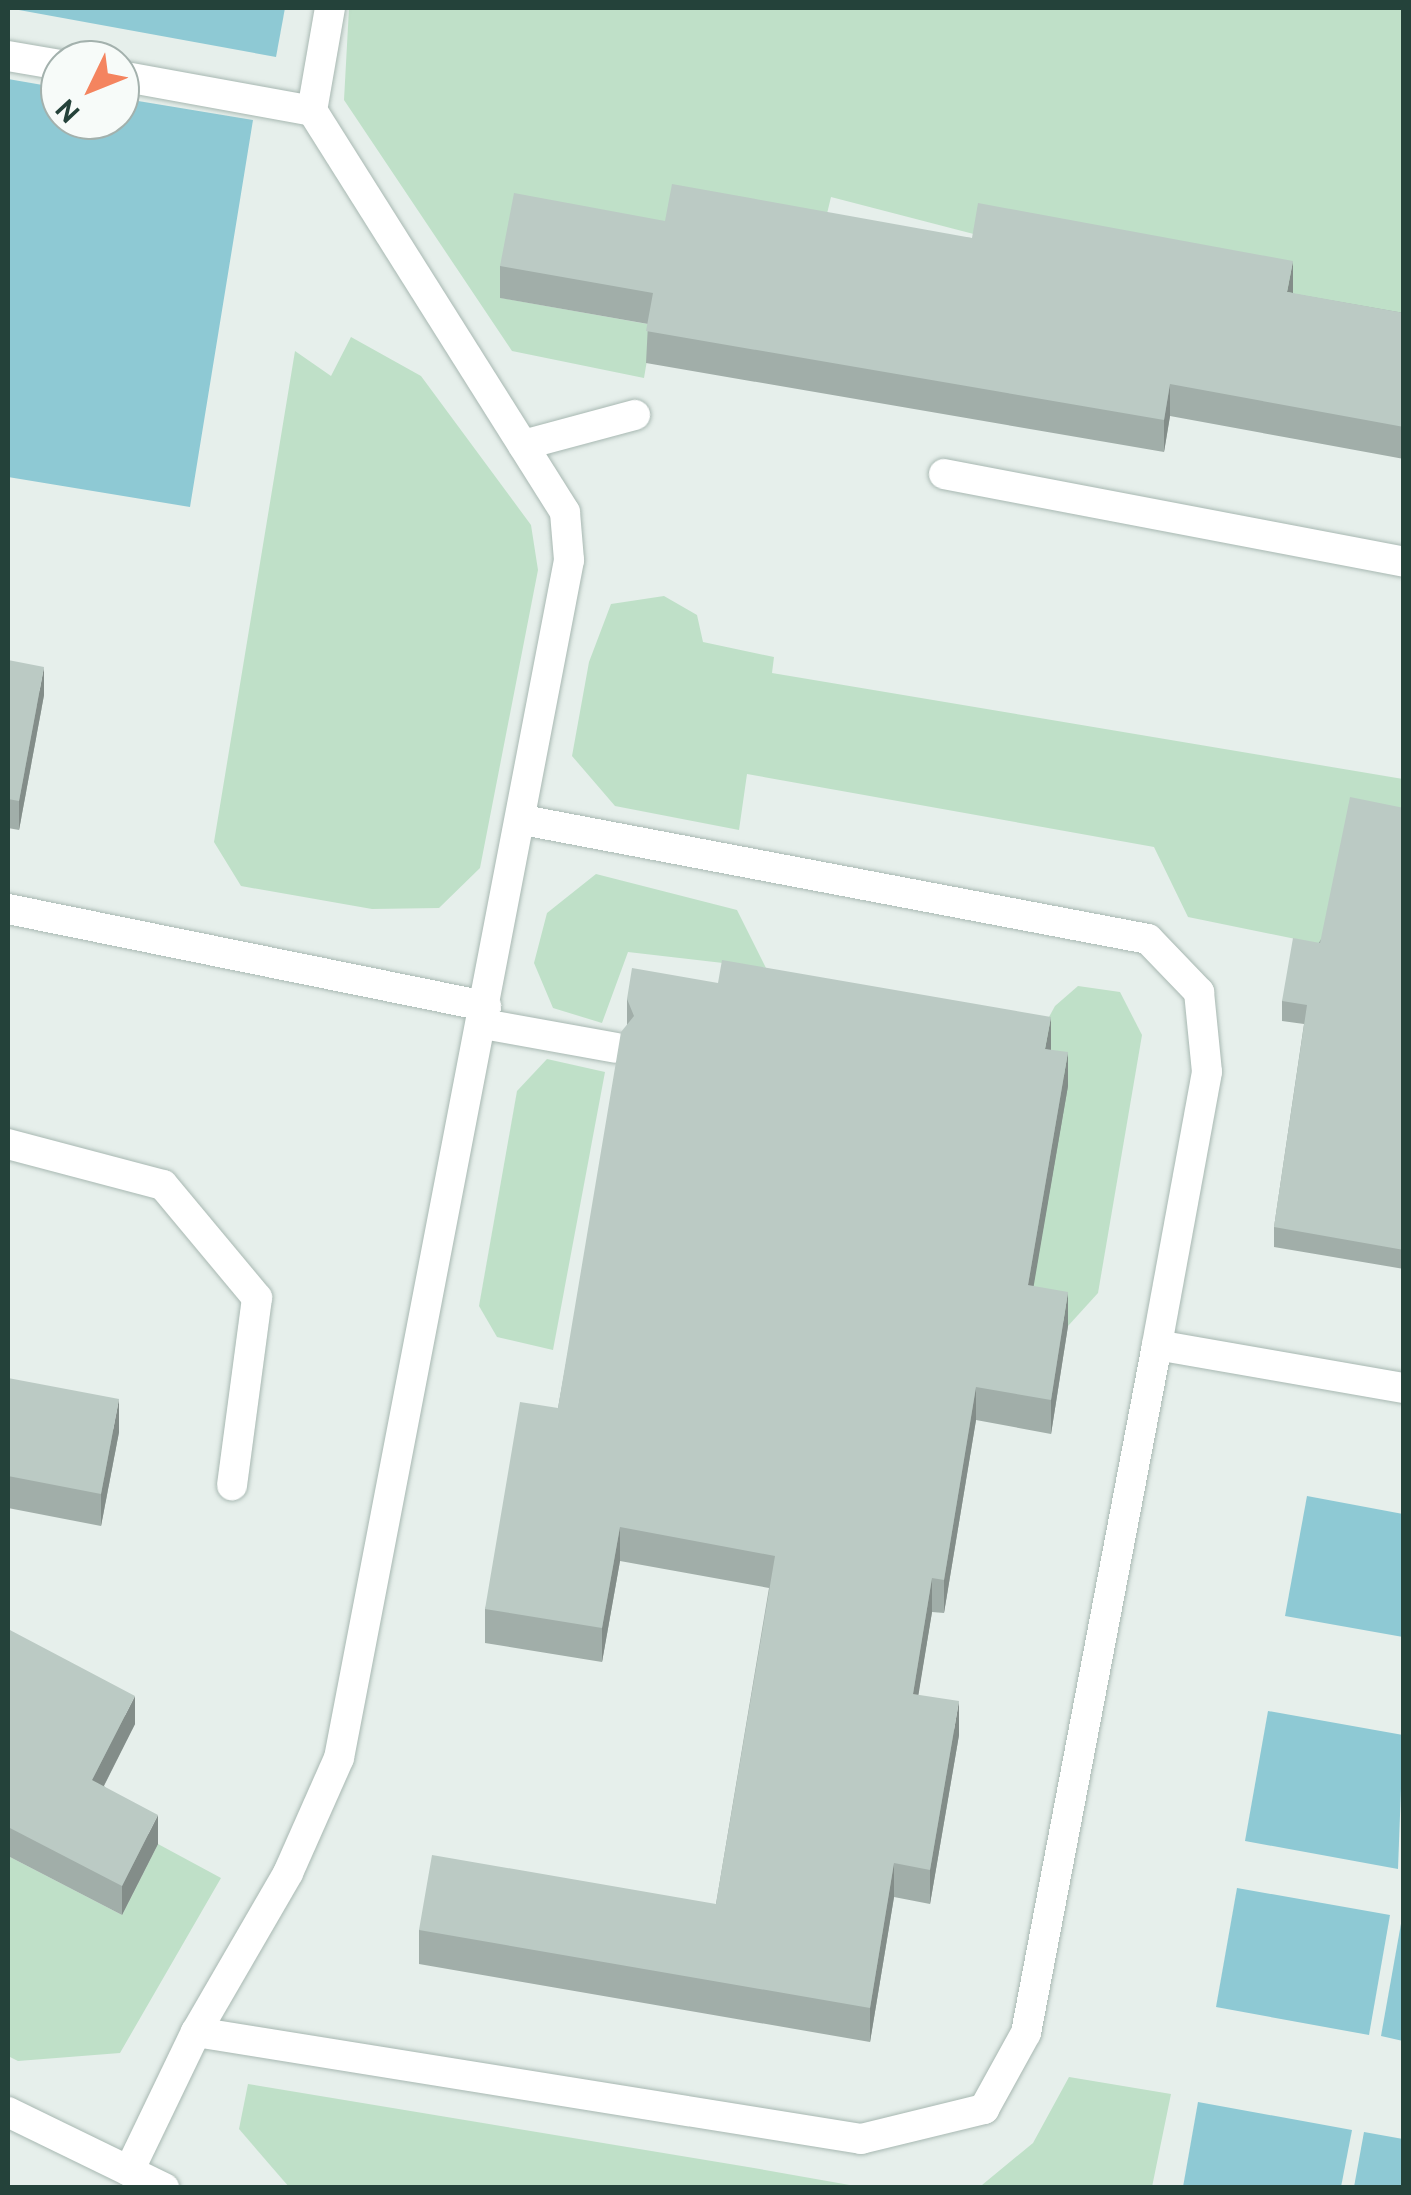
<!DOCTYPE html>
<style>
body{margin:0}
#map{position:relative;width:1411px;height:2195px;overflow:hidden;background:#e6efeb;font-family:Overpass,sans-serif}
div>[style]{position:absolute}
.green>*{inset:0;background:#bfe0c8}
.water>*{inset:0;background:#8ec9d4}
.roads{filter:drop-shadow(0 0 2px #a8b8b2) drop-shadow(0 0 2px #a8b8b2)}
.lane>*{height:30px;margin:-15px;padding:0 15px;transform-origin:15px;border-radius:15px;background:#fff}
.street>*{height:30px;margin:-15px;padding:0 15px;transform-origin:15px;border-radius:15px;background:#fff}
.wall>*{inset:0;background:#a1aea9}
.shaded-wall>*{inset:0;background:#838d89}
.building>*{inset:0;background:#bbcac4}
span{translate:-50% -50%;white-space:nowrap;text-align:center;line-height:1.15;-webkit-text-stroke:8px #f7fbf9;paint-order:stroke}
.frame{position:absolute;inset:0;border:10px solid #24423a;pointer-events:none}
.north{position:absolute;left:40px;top:40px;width:100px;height:100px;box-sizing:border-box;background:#f7fbf9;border:2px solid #a3b1ad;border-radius:50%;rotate:227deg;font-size:28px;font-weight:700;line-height:40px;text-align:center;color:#24423a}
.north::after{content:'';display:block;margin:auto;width:35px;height:45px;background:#f4845f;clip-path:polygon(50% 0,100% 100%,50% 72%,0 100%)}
</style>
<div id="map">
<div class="green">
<div style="clip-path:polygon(349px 8px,1403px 8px,1403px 345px,831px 197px,820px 243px,665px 253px,501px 298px,653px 325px,644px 378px,512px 351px,344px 100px)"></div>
<div style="clip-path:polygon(351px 337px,421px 376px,531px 525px,538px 570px,480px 868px,439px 908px,372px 909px,241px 886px,214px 842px,295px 351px,331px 376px)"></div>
<div style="clip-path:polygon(664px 596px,697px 615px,703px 642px,774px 657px,772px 673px,1403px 779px,1403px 961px,1188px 917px,1154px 847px,747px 774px,739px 830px,615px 806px,572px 756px,589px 662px,611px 604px)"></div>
<div style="clip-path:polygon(596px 874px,737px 910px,766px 968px,628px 952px,602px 1023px,553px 1008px,534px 963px,547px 913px)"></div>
<div style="clip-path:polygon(1078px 986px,1120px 992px,1142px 1035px,1098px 1293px,1068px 1326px,1013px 1277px,1032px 1048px,1055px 1006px)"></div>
<div style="clip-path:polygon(547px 1059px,605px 1072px,553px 1350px,497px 1337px,479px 1306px,517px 1091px)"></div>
<div style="clip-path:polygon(158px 1844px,221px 1878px,120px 2053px,18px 2061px,8px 2056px,8px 1856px,122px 1915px)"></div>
<div style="clip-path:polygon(1069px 2077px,1171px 2094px,1152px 2187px,969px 2187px,982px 2185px,1033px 2143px)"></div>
<div style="clip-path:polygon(248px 2084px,754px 2168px,861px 2187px,289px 2187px,239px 2129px)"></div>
</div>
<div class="water">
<div style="clip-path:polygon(8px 8px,285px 8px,276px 57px)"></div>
<div style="clip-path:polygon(8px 79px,60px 88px,60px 120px,120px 120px,120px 98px,253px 120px,190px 507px,8px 477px)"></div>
<div style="clip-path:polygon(1307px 1496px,1403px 1514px,1403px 1637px,1285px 1616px)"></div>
<div style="clip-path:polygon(1268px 1711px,1403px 1735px,1398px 1869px,1245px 1841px)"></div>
<div style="clip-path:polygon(1237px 1888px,1390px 1915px,1369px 2035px,1216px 2007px)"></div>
<div style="clip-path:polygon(1402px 1918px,1404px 1919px,1403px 2041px,1381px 2036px)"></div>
<div style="clip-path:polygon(1198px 2102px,1352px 2130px,1341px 2187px,1183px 2187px)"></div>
<div style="clip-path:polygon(1364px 2132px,1403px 2139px,1403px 2187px,1354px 2187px)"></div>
</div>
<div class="roads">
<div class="lane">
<div style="left:8px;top:56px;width:53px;rotate:9.8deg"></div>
<div style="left:120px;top:76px;width:195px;rotate:10.3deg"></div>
<div style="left:523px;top:445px;width:116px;rotate:-15deg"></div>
<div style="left:944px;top:474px;width:468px;rotate:10.8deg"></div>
<div style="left:523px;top:820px;width:636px;rotate:10.78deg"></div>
<div style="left:1148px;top:939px;width:74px;rotate:46.1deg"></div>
<div style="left:1199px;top:992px;width:80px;rotate:84.3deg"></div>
<div style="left:1207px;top:1072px;width:278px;rotate:100.4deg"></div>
<div style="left:8px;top:909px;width:488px;rotate:11.5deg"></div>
<div style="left:483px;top:1024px;width:135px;rotate:10.2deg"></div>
<div style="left:8px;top:1144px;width:160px;rotate:14.8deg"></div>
<div style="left:163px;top:1185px;width:147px;rotate:50.2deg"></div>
<div style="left:257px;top:1298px;width:189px;rotate:97.6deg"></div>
<div style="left:196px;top:2032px;width:184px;rotate:-59.9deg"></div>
<div style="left:288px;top:1873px;width:126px;rotate:-66.1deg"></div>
<div style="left:339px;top:1758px;width:1220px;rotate:-79.13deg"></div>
<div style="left:569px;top:560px;width:48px;rotate:-94.8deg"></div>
<div style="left:565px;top:512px;width:474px;rotate:-122.2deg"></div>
<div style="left:312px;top:111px;width:105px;rotate:-80.1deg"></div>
<div style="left:129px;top:2171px;width:154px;rotate:-64.3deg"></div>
<div style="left:196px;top:2032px;width:674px;rotate:9.14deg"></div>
<div style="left:861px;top:2139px;width:127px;rotate:-13.7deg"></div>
<div style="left:984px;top:2109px;width:87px;rotate:-61.1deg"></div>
<div style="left:1026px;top:2033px;width:700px;rotate:-79.22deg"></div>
<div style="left:1157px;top:1345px;width:251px;rotate:9.9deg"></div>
</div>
<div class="street">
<div style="left:8px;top:2112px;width:174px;rotate:26deg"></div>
</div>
</div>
<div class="wall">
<div style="clip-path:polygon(665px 221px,972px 238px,1404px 313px,1404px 459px,1170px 416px,1164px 452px,646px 363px,648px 324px,500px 298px,500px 266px)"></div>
<div style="clip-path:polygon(8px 660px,44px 695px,19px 830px,8px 828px)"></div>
<div style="clip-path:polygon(1404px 808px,1404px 1269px,1274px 1247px,1274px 1227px,1304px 1024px,1282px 1021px,1282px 1001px)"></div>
<div style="clip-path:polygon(627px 999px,1051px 1050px,1068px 1086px,1033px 1286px,1068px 1326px,1051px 1434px,976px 1420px,944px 1613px,932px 1612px,918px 1695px,959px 1735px,930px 1904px,894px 1897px,870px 2042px,419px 1964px,419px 1930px,716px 1904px,769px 1588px,620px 1561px,602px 1662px,485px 1643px,485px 1609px,558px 1408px,627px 1025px)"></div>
<div style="clip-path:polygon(8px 1378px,119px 1432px,101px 1526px,8px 1508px)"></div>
<div style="clip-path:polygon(8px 1629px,135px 1724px,104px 1786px,158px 1844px,122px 1915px,8px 1856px)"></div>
</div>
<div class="shaded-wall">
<div style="clip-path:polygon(1293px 261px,1293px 293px,1287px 292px)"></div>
<div style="clip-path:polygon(1170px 384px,1170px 416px,1164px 452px,1164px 420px)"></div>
<div style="clip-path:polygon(44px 667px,44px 695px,19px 830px,19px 801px)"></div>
<div style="clip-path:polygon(1051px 1017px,1051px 1051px,1045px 1049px)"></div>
<div style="clip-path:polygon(1068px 1052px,1068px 1086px,1028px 1319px,1028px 1285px)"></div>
<div style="clip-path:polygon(1068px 1292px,1068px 1326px,1051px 1434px,1051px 1400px)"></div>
<div style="clip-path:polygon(976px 1387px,976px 1420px,944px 1613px,944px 1580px)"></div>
<div style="clip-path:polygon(119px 1399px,119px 1432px,101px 1526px,101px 1494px)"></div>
<div style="clip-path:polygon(620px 1527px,620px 1561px,602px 1662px,602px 1628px)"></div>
<div style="clip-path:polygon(932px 1578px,932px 1612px,913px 1728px,913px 1694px)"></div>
<div style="clip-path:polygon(135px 1696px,135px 1724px,92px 1809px,92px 1780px)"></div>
<div style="clip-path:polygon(959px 1701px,959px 1735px,930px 1904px,930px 1870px)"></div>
<div style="clip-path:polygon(158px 1815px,158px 1844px,122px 1915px,122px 1886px)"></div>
<div style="clip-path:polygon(894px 1863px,894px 1897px,870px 2042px,870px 2008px)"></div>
</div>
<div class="building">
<div style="clip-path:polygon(672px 184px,972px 238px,978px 203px,1293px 261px,1287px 292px,1404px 313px,1404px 427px,1170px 384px,1164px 420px,646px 331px,653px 293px,500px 266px,514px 193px,665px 221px)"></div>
<div style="clip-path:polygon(8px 660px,44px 667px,19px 801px,8px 799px)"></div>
<div style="clip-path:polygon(1350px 797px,1404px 808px,1404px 1250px,1274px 1227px,1307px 1005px,1282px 1001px,1293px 938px,1320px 943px)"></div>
<div style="clip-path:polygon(722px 960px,1051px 1017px,1045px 1049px,1068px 1052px,1028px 1285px,1068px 1292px,1051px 1400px,976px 1387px,944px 1580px,932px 1578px,913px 1694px,959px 1701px,930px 1870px,894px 1863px,870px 2008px,419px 1930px,432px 1855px,716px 1904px,775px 1556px,620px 1527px,602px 1628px,485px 1609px,520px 1402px,558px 1408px,621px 1032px,634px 1016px,627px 999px,632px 968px,718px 983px)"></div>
<div style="clip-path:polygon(8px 1378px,119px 1399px,101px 1494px,8px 1476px)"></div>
<div style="clip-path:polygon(8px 1629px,135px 1696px,92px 1780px,158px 1815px,122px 1886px,8px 1827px)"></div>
</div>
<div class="frame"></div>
<div class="north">N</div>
</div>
